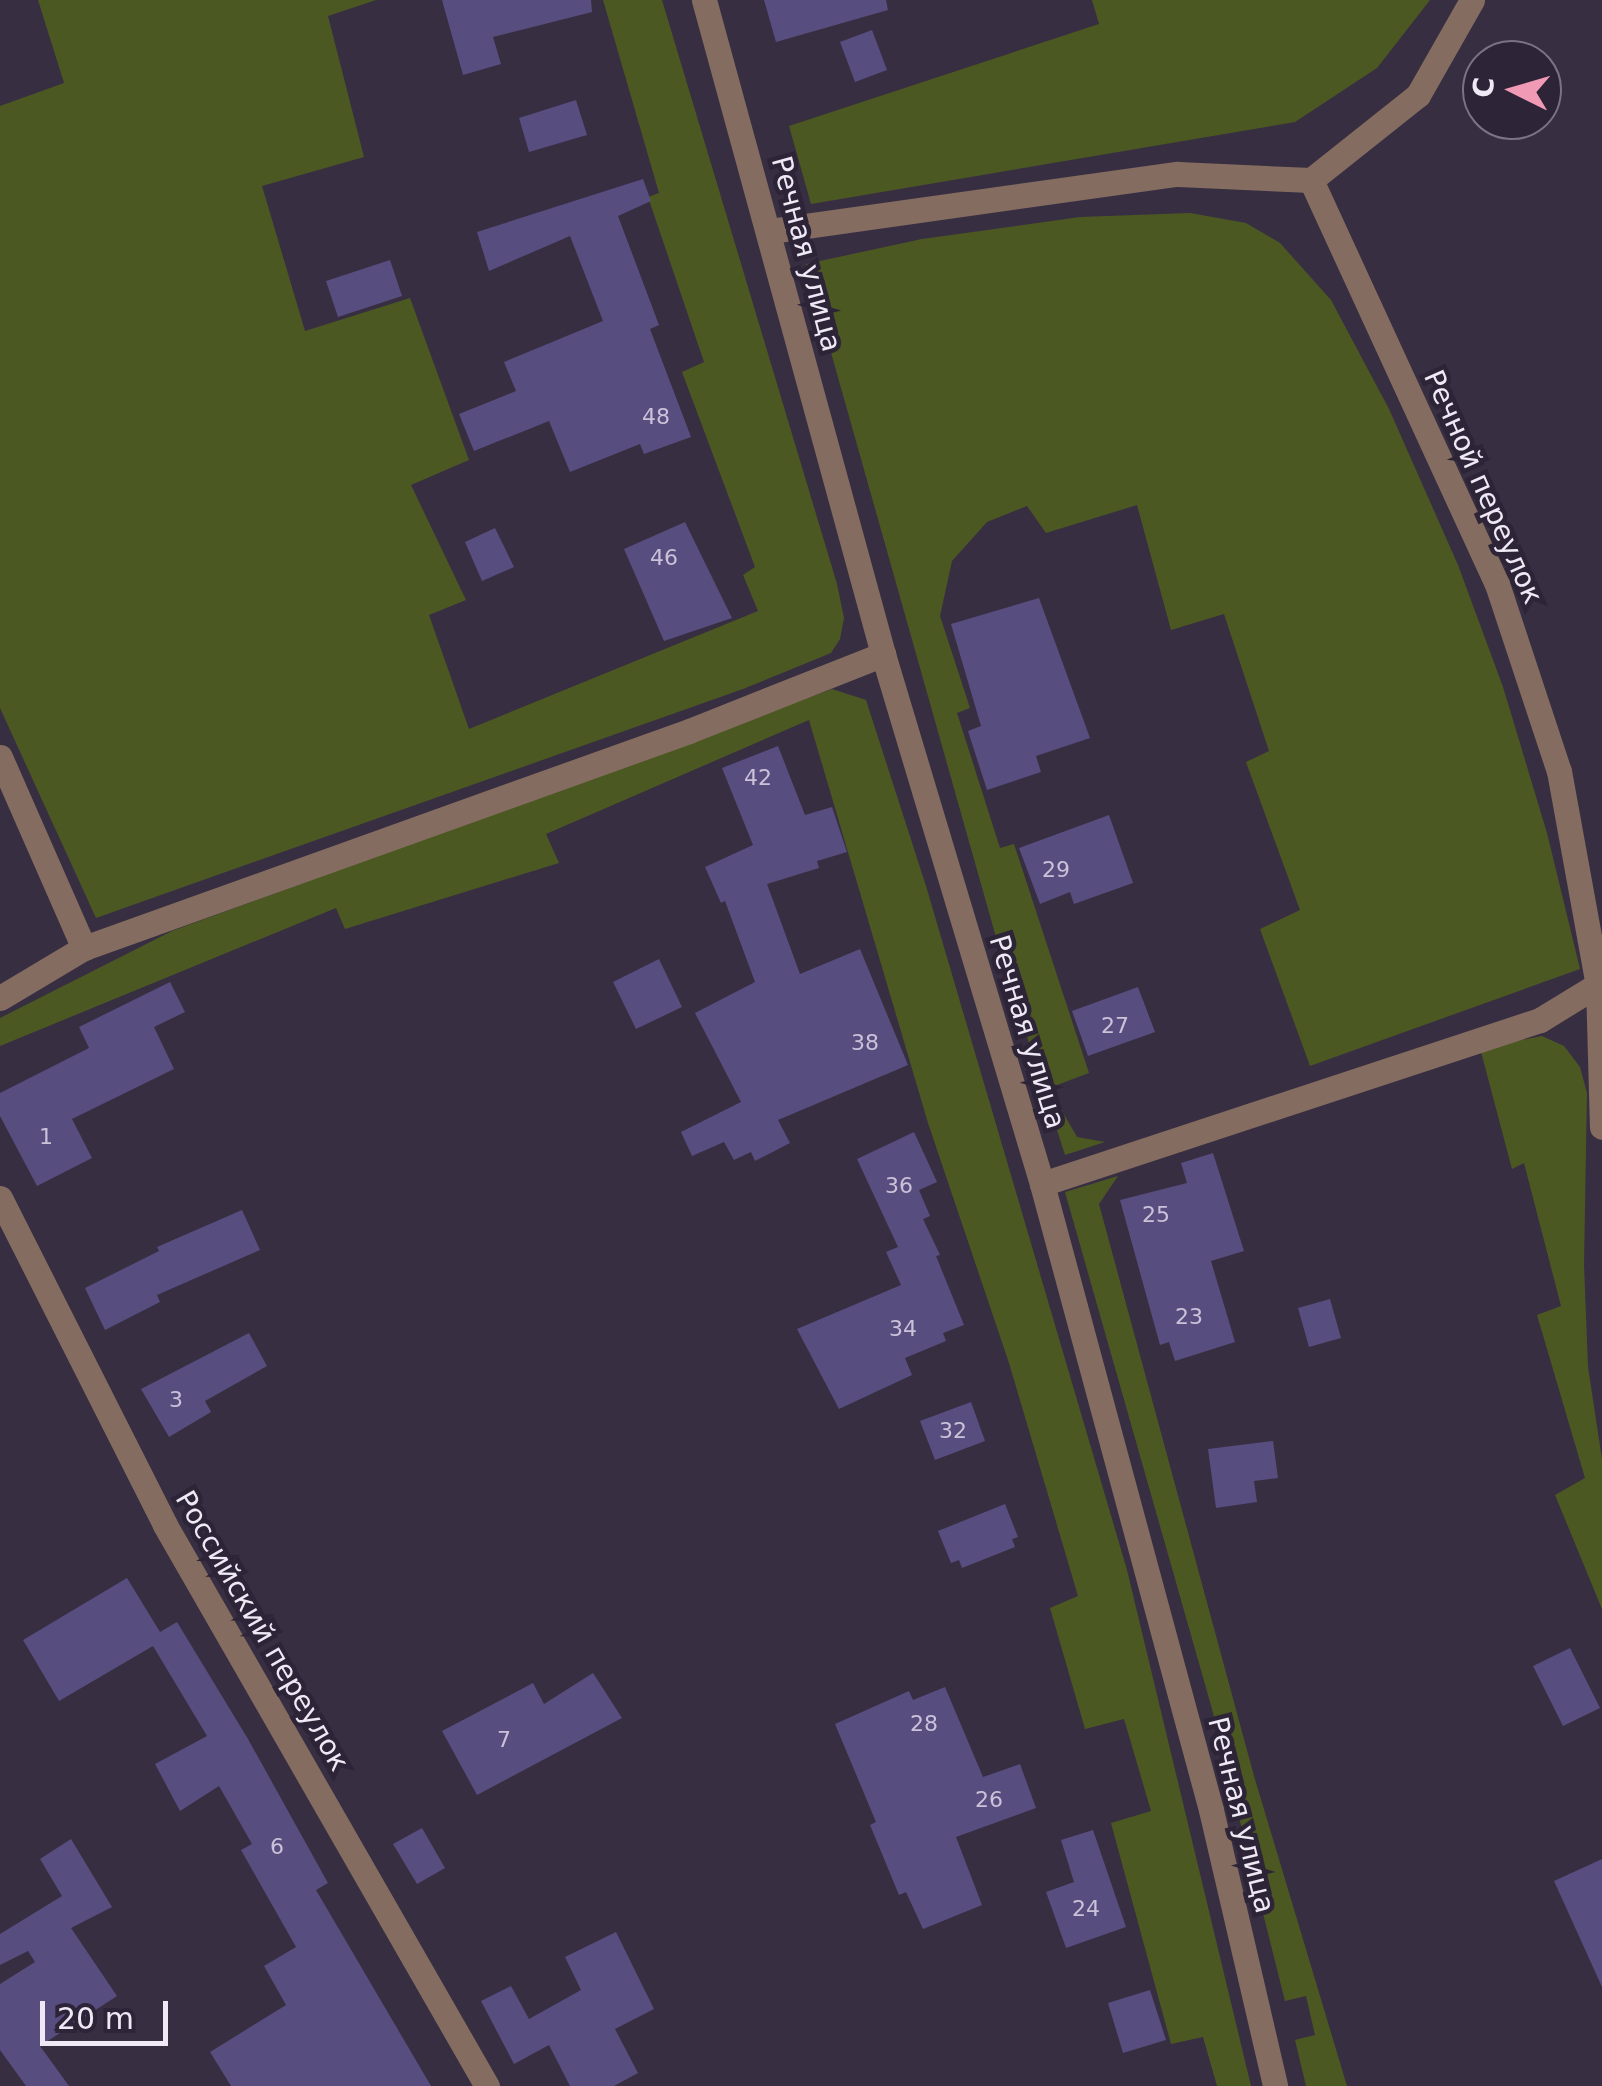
<!DOCTYPE html>
<meta charset="utf-8">
<style>
body{margin:0}
#map{position:relative;width:1602px;height:2086px;overflow:hidden;background:#382e42;font-family:"DejaVu Sans",sans-serif}
div>[style]{position:absolute}
.green>*{inset:0;background:#4c5821}
.building>*{inset:0;background:#574d7f}
.minor>*{height:25px;margin:-12.5px;padding:0 12.5px;transform-origin:12.5px;border-radius:12.5px;background:#846d60}
span{translate:-50% -50%;white-space:nowrap;text-align:center;line-height:1.15;-webkit-text-stroke:9px #2d2437;paint-order:stroke}
.number-label{font-size:22px;color:#c9c2d8}
.number-label span{-webkit-text-stroke-width:0}
.street-label{font-size:28px;color:#efe9f6}
.north{position:absolute;left:1462px;top:40px;width:100px;height:100px;box-sizing:border-box;background:#2d2437;border:2px solid #7b7383;border-radius:50%;rotate:275deg;font-size:28px;font-weight:700;line-height:40px;text-align:center;color:#efe9f6}
.north::after{content:'';display:block;margin:auto;width:35px;height:45px;background:#f09ab5;clip-path:polygon(50% 0,100% 100%,50% 72%,0 100%)}
.scale{position:absolute;left:40px;top:2001px;width:128px;height:45px;box-sizing:border-box;border:5px solid #efe9f6;border-top:0;padding-left:12px;font-size:30px;line-height:35px;white-space:nowrap;color:#efe9f6;-webkit-text-stroke:8px #2d2437;paint-order:stroke}
</style>
<div id="map">
<div class="green">
<div style="clip-path:polygon(38px 0,376px 0,328px 16px,364px 157px,262px 186px,305px 331px,410px 298px,469px 460px,411px 485px,466px 600px,429px 615px,469px 729px,758px 611px,743px 575px,755px 567px,682px 372px,704px 362px,648px 197px,659px 193px,603px 0,662px 0,837px 584px,844px 618px,840px 639px,831px 653px,743px 689px,96px 918px,0 708px,0 106px,64px 83px)"></div>
<div style="clip-path:polygon(1092px 0,1430px 0,1377px 68px,1295px 122px,811px 204px,789px 126px,1099px 24px)"></div>
<div style="clip-path:polygon(1190px 213px,1246px 223px,1280px 243px,1331px 300px,1389px 409px,1458px 565px,1503px 687px,1547px 833px,1580px 969px,1310px 1066px,1260px 929px,1300px 910px,1246px 762px,1269px 751px,1224px 614px,1171px 630px,1137px 505px,1046px 533px,1027px 506px,987px 522px,952px 561px,940px 616px,970px 708px,957px 713px,1000px 848px,1014px 844px,1089px 1073px,1049px 1088px,1077px 1137px,1105px 1142px,1065px 1155px,1003px 962px,806px 264px,922px 239px,1080px 217px)"></div>
<div style="clip-path:polygon(832px 689px,866px 700px,926px 886px,1127px 1570px,1251px 2086px,1217px 2086px,1203px 2037px,1171px 2044px,1111px 1823px,1151px 1811px,1124px 1719px,1085px 1729px,1050px 1608px,1078px 1596px,1009px 1363px,928px 1123px,809px 720px,546px 834px,559px 863px,345px 929px,336px 908px,0 1046px,0 1018px,172px 931px)"></div>
<div style="clip-path:polygon(1542px 1036px,1564px 1046px,1580px 1067px,1587px 1093px,1584px 1265px,1588px 1367px,1602px 1459px,1602px 1609px,1555px 1495px,1585px 1478px,1537px 1315px,1561px 1306px,1524px 1163px,1512px 1169px,1480px 1048px)"></div>
<div style="clip-path:polygon(1118px 1176px,1099px 1204px,1254px 1776px,1347px 2086px,1306px 2086px,1295px 2040px,1315px 2035px,1306px 1996px,1285px 2001px,1212px 1709px,1065px 1192px)"></div>
</div>
<div class="building">
<div style="clip-path:polygon(442px 0,591px 0,592px 12px,493px 37px,501px 64px,463px 75px)"></div>
<div style="clip-path:polygon(764px 0,886px 0,888px 10px,776px 42px)"></div>
<div style="clip-path:polygon(872px 30px,887px 70px,855px 82px,840px 42px)"></div>
<div style="clip-path:polygon(576px 100px,587px 135px,529px 152px,519px 118px)"></div>
<div style="clip-path:polygon(643px 179px,651px 201px,618px 216px,659px 325px,650px 329px,691px 437px,644px 454px,640px 444px,570px 472px,549px 421px,474px 451px,459px 414px,516px 391px,504px 362px,603px 321px,570px 236px,489px 271px,477px 232px)"></div>
<div style="clip-path:polygon(390px 260px,402px 296px,338px 317px,326px 281px)"></div>
<div style="clip-path:polygon(685px 522px,732px 618px,664px 641px,624px 549px)"></div>
<div style="clip-path:polygon(495px 528px,514px 567px,482px 581px,465px 542px)"></div>
<div style="clip-path:polygon(1039px 598px,1090px 738px,1036px 756px,1041px 772px,987px 790px,968px 731px,981px 726px,951px 624px)"></div>
<div style="clip-path:polygon(778px 746px,805px 815px,832px 807px,847px 852px,817px 861px,819px 868px,767px 884px,800px 974px,860px 949px,908px 1065px,778px 1120px,790px 1143px,755px 1161px,751px 1152px,734px 1160px,724px 1142px,692px 1156px,681px 1132px,741px 1102px,695px 1013px,755px 982px,725px 901px,721px 903px,705px 867px,753px 845px,722px 768px)"></div>
<div style="clip-path:polygon(1109px 815px,1133px 883px,1074px 904px,1070px 892px,1040px 904px,1019px 848px)"></div>
<div style="clip-path:polygon(659px 959px,682px 1007px,636px 1029px,613px 982px)"></div>
<div style="clip-path:polygon(170px 982px,185px 1012px,154px 1027px,174px 1069px,72px 1119px,92px 1158px,37px 1186px,0 1116px,0 1093px,89px 1048px,79px 1027px)"></div>
<div style="clip-path:polygon(1138px 987px,1155px 1032px,1088px 1056px,1072px 1011px)"></div>
<div style="clip-path:polygon(914px 1132px,937px 1182px,919px 1190px,930px 1216px,923px 1219px,940px 1255px,936px 1256px,964px 1325px,943px 1333px,946px 1341px,905px 1358px,912px 1375px,839px 1409px,797px 1329px,901px 1285px,886px 1252px,898px 1247px,857px 1159px)"></div>
<div style="clip-path:polygon(1213px 1153px,1244px 1251px,1211px 1261px,1235px 1342px,1175px 1361px,1169px 1342px,1160px 1345px,1120px 1200px,1187px 1183px,1181px 1163px)"></div>
<div style="clip-path:polygon(242px 1210px,260px 1250px,157px 1295px,160px 1302px,105px 1330px,85px 1288px,159px 1251px,157px 1247px)"></div>
<div style="clip-path:polygon(1330px 1299px,1341px 1338px,1309px 1347px,1298px 1308px)"></div>
<div style="clip-path:polygon(249px 1333px,267px 1366px,205px 1401px,211px 1412px,169px 1437px,141px 1389px)"></div>
<div style="clip-path:polygon(971px 1402px,985px 1441px,935px 1460px,920px 1421px)"></div>
<div style="clip-path:polygon(1273px 1441px,1278px 1478px,1254px 1481px,1257px 1502px,1216px 1508px,1208px 1449px)"></div>
<div style="clip-path:polygon(1005px 1504px,1018px 1537px,1012px 1539px,1015px 1547px,962px 1568px,959px 1560px,951px 1563px,938px 1531px)"></div>
<div style="clip-path:polygon(127px 1578px,160px 1632px,177px 1622px,248px 1739px,328px 1883px,316px 1890px,431px 2086px,231px 2086px,210px 2052px,286px 2005px,264px 1966px,296px 1947px,241px 1850px,252px 1844px,219px 1786px,180px 1811px,155px 1764px,207px 1736px,153px 1646px,59px 1701px,23px 1640px)"></div>
<div style="clip-path:polygon(1570px 1648px,1600px 1708px,1563px 1726px,1533px 1666px)"></div>
<div style="clip-path:polygon(593px 1673px,622px 1718px,477px 1795px,442px 1731px,533px 1683px,544px 1704px)"></div>
<div style="clip-path:polygon(945px 1687px,983px 1777px,1020px 1764px,1036px 1808px,956px 1837px,982px 1905px,923px 1929px,906px 1892px,899px 1895px,870px 1825px,876px 1822px,835px 1724px,909px 1691px,913px 1700px)"></div>
<div style="clip-path:polygon(422px 1828px,445px 1868px,417px 1884px,393px 1844px)"></div>
<div style="clip-path:polygon(1093px 1830px,1126px 1927px,1066px 1948px,1046px 1892px,1074px 1882px,1061px 1840px)"></div>
<div style="clip-path:polygon(71px 1839px,112px 1907px,71px 1928px,117px 1996px,40px 2046px,69px 2086px,26px 2086px,0 2050px,0 1984px,35px 1962px,28px 1951px,0 1965px,0 1934px,62px 1896px,40px 1859px)"></div>
<div style="clip-path:polygon(1602px 1859px,1602px 1987px,1554px 1881px)"></div>
<div style="clip-path:polygon(616px 1932px,654px 2009px,615px 2029px,638px 2073px,614px 2086px,570px 2086px,549px 2045px,514px 2064px,481px 2001px,511px 1986px,529px 2019px,581px 1990px,565px 1957px)"></div>
<div style="clip-path:polygon(1150px 1990px,1166px 2040px,1123px 2053px,1108px 2003px)"></div>
</div>
<div class="minor">
<div style="left:704px;top:0;width:678px;rotate:74.69deg"></div>
<div style="left:883px;top:654px;width:553px;rotate:73.3deg"></div>
<div style="left:1042px;top:1184px;width:648px;rotate:74.89deg"></div>
<div style="left:1211px;top:1810px;width:283px;rotate:76.9deg"></div>
<div style="left:1472px;top:0;width:109px;rotate:119.6deg"></div>
<div style="left:1418px;top:95px;width:137px;rotate:141.5deg"></div>
<div style="left:1311px;top:180px;width:445px;rotate:65.3deg"></div>
<div style="left:1497px;top:584px;width:197px;rotate:71.7deg"></div>
<div style="left:1559px;top:771px;width:218px;rotate:79.7deg"></div>
<div style="left:1598px;top:985px;width:142px;rotate:88.4deg"></div>
<div style="left:770px;top:231px;width:412px;rotate:-8deg"></div>
<div style="left:1178px;top:174px;width:133px;rotate:2.6deg"></div>
<div style="left:0;top:757px;width:209px;rotate:66.3deg"></div>
<div style="left:0;top:998px;width:98px;rotate:-30.8deg"></div>
<div style="left:84px;top:948px;width:643px;rotate:-19.73deg"></div>
<div style="left:689px;top:731px;width:209px;rotate:-21.6deg"></div>
<div style="left:1042px;top:1184px;width:524px;rotate:-18.23deg"></div>
<div style="left:1540px;top:1020px;width:73px;rotate:-31.5deg"></div>
<div style="left:0;top:1198px;width:366px;rotate:63.2deg"></div>
<div style="left:165px;top:1525px;width:647px;rotate:60.15deg"></div>
</div>
<div class="number-label">
<span style="left:656px;top:417px">48</span>
<span style="left:664px;top:558px">46</span>
<span style="left:758px;top:778px">42</span>
<span style="left:1056px;top:870px">29</span>
<span style="left:1115px;top:1026px">27</span>
<span style="left:865px;top:1043px">38</span>
<span style="left:46px;top:1137px">1</span>
<span style="left:899px;top:1186px">36</span>
<span style="left:1156px;top:1215px">25</span>
<span style="left:1189px;top:1317px">23</span>
<span style="left:903px;top:1329px">34</span>
<span style="left:176px;top:1400px">3</span>
<span style="left:953px;top:1431px">32</span>
<span style="left:924px;top:1724px">28</span>
<span style="left:504px;top:1740px">7</span>
<span style="left:989px;top:1800px">26</span>
<span style="left:277px;top:1847px">6</span>
<span style="left:1086px;top:1909px">24</span>
</div>
<div class="street-label">
<span style="left:806px;top:254px;rotate:75deg">Речная улица</span>
<span style="left:1483px;top:487px;rotate:66deg">Речной переулок</span>
<span style="left:1027px;top:1032px;rotate:73deg">Речная улица</span>
<span style="left:262px;top:1631px;rotate:60deg">Российский переулок</span>
<span style="left:1241px;top:1815px;rotate:76deg">Речная улица</span>
</div>
<div class="north">С</div>
<div class="scale">20 m</div>
</div>
